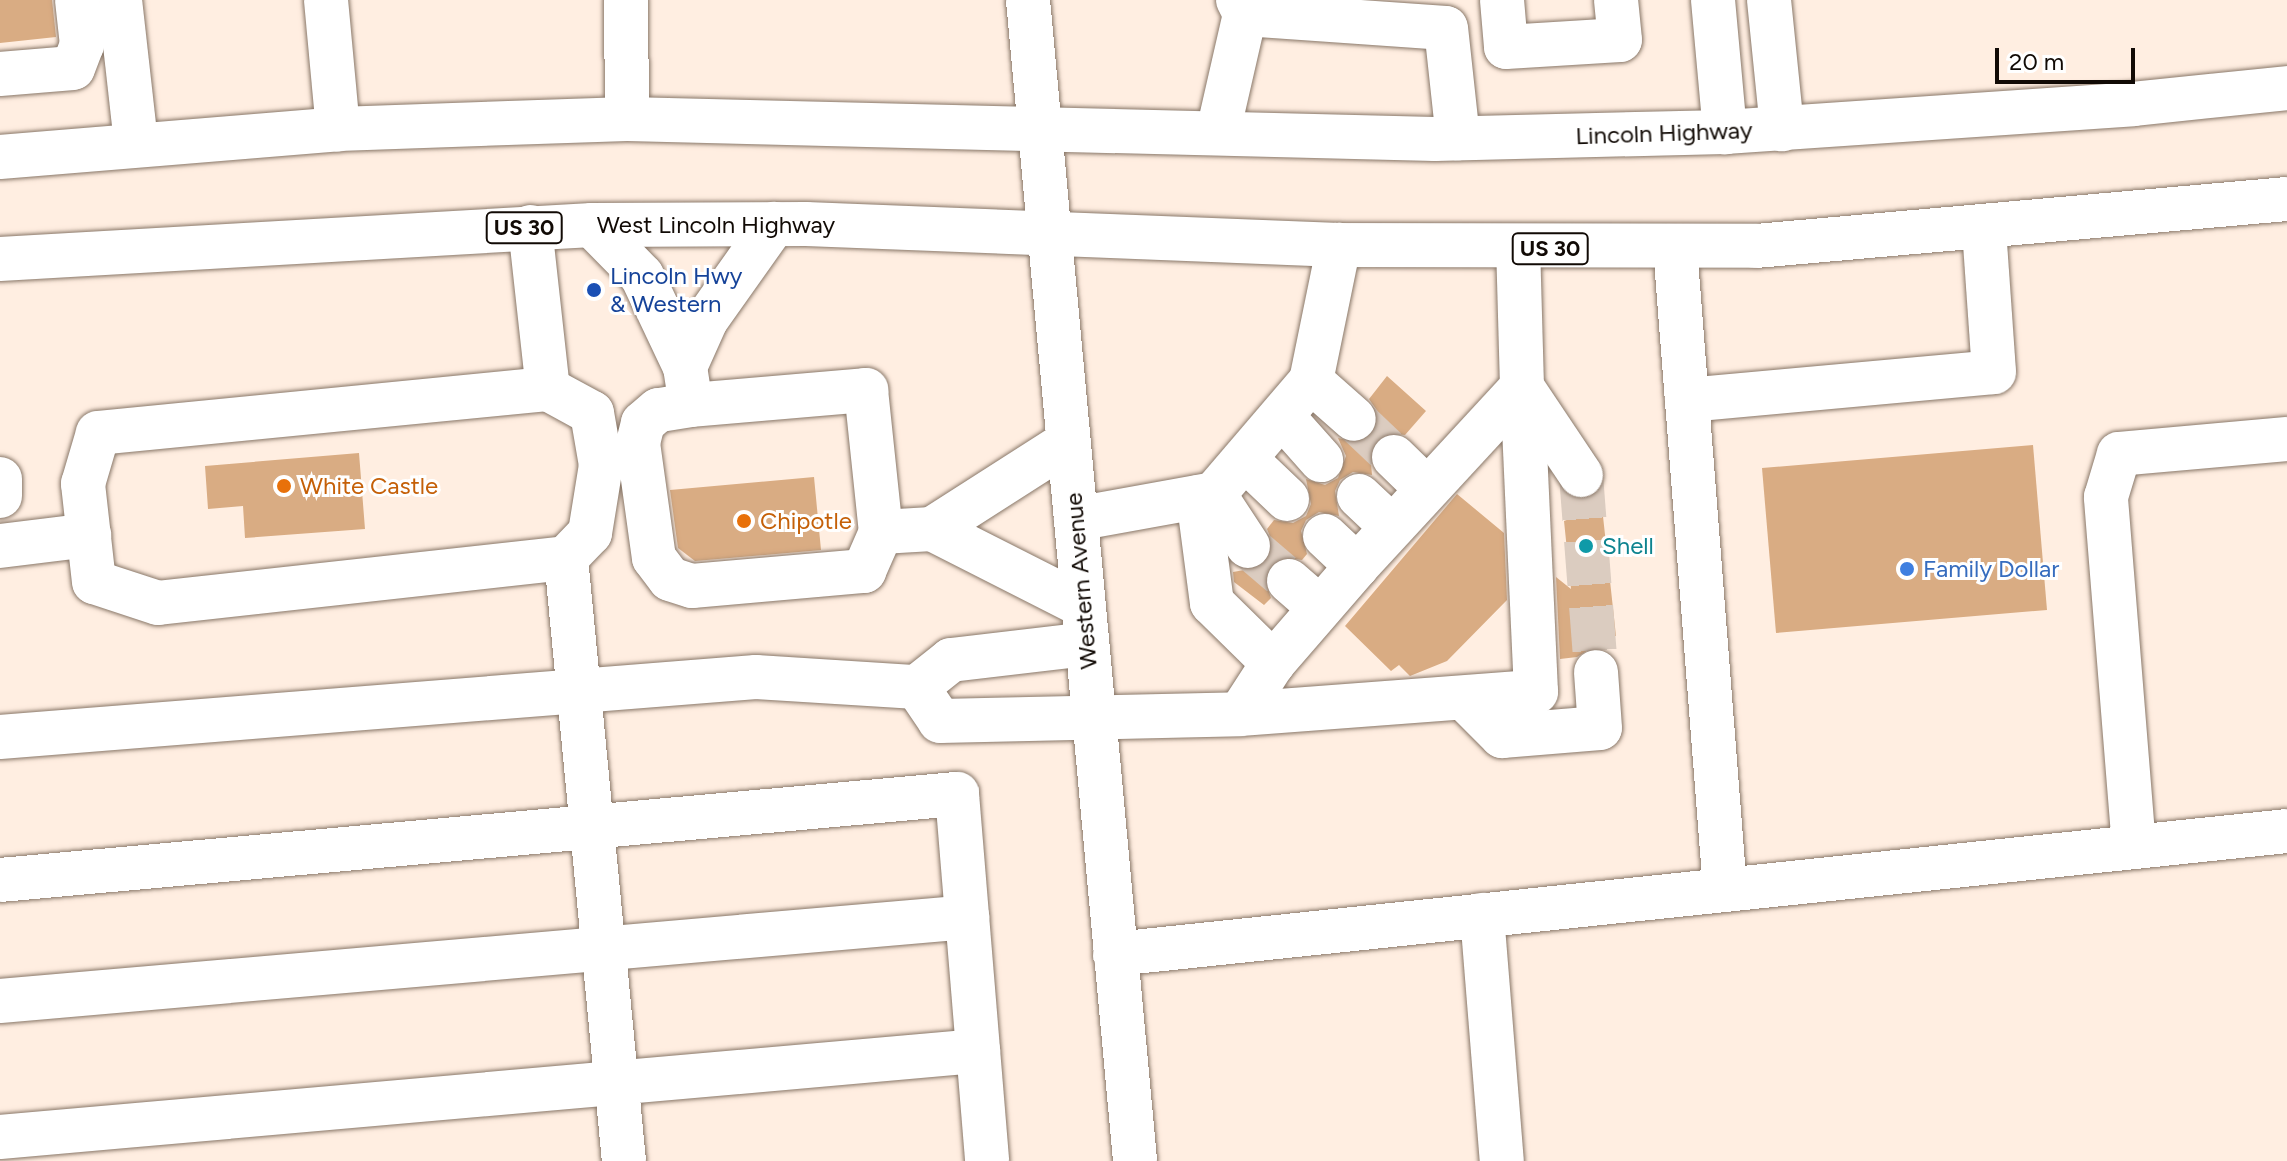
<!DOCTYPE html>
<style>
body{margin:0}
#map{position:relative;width:2287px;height:1161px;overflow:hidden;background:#ffeee1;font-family:Figtree,sans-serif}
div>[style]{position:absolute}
.building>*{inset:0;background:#d9ac83}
.minor-tunnel>*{height:44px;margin-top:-22px;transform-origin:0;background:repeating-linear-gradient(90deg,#dbccc0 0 44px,transparent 0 66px)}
.roads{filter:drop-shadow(0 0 2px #897768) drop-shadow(0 0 2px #897768)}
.minor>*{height:44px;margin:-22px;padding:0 22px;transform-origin:22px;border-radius:22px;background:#fff}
.major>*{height:44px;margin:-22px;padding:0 22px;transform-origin:22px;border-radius:22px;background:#fff}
.dots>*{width:22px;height:22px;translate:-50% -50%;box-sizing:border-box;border:4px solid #fff;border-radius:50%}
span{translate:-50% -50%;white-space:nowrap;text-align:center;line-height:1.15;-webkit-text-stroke:6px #fff;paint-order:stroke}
.shield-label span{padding:2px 6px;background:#fff;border:2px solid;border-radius:6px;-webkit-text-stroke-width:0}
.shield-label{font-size:22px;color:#110a05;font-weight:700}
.street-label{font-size:24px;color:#110a05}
.transit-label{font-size:24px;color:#164399}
.left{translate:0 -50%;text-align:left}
.food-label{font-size:24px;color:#c56008}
.culture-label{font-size:24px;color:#0d838f}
.shop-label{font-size:24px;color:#366cbe}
.scale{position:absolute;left:1995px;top:48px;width:140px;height:36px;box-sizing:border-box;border:4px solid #110a05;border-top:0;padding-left:10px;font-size:24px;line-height:28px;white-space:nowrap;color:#110a05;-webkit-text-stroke:6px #fff;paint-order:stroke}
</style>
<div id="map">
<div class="building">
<div style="clip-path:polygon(0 0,52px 0,56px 37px,0 43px)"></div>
<div style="clip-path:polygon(1387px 376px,1426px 411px,1405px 435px,1388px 433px,1376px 440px,1370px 452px,1372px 475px,1353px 472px,1340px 480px,1335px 491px,1339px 516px,1319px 512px,1306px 520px,1301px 531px,1307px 554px,1302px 560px,1282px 557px,1270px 565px,1264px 577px,1271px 598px,1264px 605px,1234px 582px,1233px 572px,1261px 567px,1270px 558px,1273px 544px,1267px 529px,1274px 520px,1293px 523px,1306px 516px,1311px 504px,1306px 479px,1325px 485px,1338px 478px,1346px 456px,1338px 438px,1361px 443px,1373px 435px,1378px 412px,1369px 399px)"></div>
<div style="clip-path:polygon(2033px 445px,2047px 610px,1776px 633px,1762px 468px)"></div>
<div style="clip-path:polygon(359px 453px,365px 529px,245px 538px,243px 506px,208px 509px,205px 466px)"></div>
<div style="clip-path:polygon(814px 477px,821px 550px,695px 561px,678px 548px,670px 490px)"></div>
<div style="clip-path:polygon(1457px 494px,1504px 533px,1507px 600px,1447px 661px,1410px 676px,1399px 665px,1391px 671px,1345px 626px)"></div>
<div style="clip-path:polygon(1602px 507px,1616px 636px,1605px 637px,1606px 649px,1593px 647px,1577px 657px,1560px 659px,1556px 577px,1571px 589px,1564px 521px)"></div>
</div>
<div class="minor-tunnel">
<div style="left:1354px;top:419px;width:55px;rotate:43.5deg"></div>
<div style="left:1581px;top:475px;width:198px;rotate:85.6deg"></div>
<div style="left:1248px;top:546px;width:54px;rotate:40.5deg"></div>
</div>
<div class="roads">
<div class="minor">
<div style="left:120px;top:0;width:144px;rotate:83.6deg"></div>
<div style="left:326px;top:0;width:130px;rotate:84.7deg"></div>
<div style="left:626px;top:0;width:119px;rotate:89.5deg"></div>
<div style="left:1238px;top:0;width:16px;rotate:63deg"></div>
<div style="left:1245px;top:14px;width:201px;rotate:4deg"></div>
<div style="left:1446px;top:28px;width:111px;rotate:83.8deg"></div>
<div style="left:1502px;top:0;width:47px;rotate:85.1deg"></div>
<div style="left:1506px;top:47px;width:114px;rotate:-3.5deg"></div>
<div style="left:1620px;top:40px;width:40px;rotate:-95.7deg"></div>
<div style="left:1713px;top:0;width:133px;rotate:84.8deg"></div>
<div style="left:1769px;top:0;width:130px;rotate:84.2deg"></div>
<div style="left:0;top:74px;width:73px;rotate:-4.7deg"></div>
<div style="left:73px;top:68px;width:25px;rotate:-69deg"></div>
<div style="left:82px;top:45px;width:45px;rotate:-96.3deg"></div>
<div style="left:1218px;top:132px;width:121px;rotate:-77.1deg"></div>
<div style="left:592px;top:225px;width:71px;rotate:45.6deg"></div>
<div style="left:642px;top:276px;width:101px;rotate:64.7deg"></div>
<div style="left:685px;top:367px;width:51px;rotate:-65.9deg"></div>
<div style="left:706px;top:320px;width:118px;rotate:-54.7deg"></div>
<div style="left:530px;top:227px;width:163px;rotate:83.7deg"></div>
<div style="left:1675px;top:247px;width:644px;rotate:85.55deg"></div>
<div style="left:685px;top:367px;width:38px;rotate:81deg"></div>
<div style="left:691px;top:405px;width:33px;rotate:171deg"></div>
<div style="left:658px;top:410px;width:20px;rotate:139deg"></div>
<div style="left:643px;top:423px;width:21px;rotate:104deg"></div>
<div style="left:638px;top:443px;width:116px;rotate:82.1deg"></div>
<div style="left:654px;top:558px;width:26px;rotate:53deg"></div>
<div style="left:670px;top:579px;width:23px;rotate:18deg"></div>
<div style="left:692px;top:586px;width:173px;rotate:-5deg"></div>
<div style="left:864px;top:571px;width:43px;rotate:-66.4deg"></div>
<div style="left:1311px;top:381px;width:57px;rotate:41.5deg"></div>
<div style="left:1522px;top:387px;width:106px;rotate:56.2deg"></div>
<div style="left:548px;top:389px;width:50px;rotate:28.6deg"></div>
<div style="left:592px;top:413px;width:53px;rotate:80.2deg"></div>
<div style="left:601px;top:465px;width:69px;rotate:99.2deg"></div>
<div style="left:590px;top:533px;width:35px;rotate:134deg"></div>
<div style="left:566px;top:558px;width:410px;rotate:173.7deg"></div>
<div style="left:158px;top:603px;width:67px;rotate:-161.8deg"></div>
<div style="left:94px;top:582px;width:99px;rotate:-96.4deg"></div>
<div style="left:83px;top:484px;width:53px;rotate:-73.6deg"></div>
<div style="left:98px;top:433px;width:452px;rotate:-5.6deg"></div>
<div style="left:1687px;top:400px;width:308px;rotate:-5.2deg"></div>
<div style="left:1994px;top:372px;width:144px;rotate:-94deg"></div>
<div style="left:691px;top:405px;width:176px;rotate:-4.9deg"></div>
<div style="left:866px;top:390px;width:143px;rotate:84deg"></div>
<div style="left:881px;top:532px;width:51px;rotate:-3.4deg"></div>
<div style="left:1282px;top:416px;width:59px;rotate:48.4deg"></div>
<div style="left:1068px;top:442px;width:161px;rotate:147.4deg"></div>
<div style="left:932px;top:529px;width:170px;rotate:26.9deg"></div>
<div style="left:1394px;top:457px;width:43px;rotate:44.1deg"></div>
<div style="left:1245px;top:459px;width:58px;rotate:43.6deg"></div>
<div style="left:0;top:479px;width:17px;rotate:90deg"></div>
<div style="left:1214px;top:494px;width:62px;rotate:56.8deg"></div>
<div style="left:1359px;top:496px;width:44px;rotate:43.2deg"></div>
<div style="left:1198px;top:497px;width:107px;rotate:82.5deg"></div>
<div style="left:1212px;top:603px;width:86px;rotate:44.5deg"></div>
<div style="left:1076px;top:519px;width:140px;rotate:-10.3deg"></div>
<div style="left:1214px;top:494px;width:149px;rotate:-49.4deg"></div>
<div style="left:1311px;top:381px;width:139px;rotate:-78.4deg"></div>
<div style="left:1325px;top:536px;width:44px;rotate:43.2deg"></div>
<div style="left:0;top:546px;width:90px;rotate:-7deg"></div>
<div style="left:566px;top:558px;width:606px;rotate:84.51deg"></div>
<div style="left:1289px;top:581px;width:41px;rotate:41.1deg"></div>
<div style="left:1087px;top:644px;width:137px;rotate:173.3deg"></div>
<div style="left:951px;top:660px;width:43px;rotate:141.5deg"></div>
<div style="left:917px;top:687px;width:41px;rotate:55.9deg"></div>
<div style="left:940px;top:721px;width:300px;rotate:-1.3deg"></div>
<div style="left:1240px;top:714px;width:61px;rotate:-57.1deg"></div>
<div style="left:1273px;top:663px;width:128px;rotate:-49.1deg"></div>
<div style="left:1357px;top:566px;width:243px;rotate:-47.3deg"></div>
<div style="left:1522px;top:387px;width:140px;rotate:-91.6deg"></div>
<div style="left:1464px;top:698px;width:54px;rotate:45deg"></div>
<div style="left:1502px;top:736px;width:98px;rotate:-4.7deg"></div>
<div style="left:1600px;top:728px;width:56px;rotate:-94.1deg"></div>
<div style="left:1240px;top:714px;width:297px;rotate:-4.3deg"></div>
<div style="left:1536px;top:692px;width:305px;rotate:-92.6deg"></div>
<div style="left:0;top:737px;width:758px;rotate:-4.54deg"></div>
<div style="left:756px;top:677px;width:161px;rotate:3.6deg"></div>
<div style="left:2134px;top:847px;width:351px;rotate:-94.6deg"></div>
<div style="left:2106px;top:497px;width:45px;rotate:-73.2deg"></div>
<div style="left:2119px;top:454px;width:169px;rotate:-5.1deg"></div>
<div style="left:0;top:880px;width:961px;rotate:-5.14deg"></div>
<div style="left:957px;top:794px;width:368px;rotate:85.3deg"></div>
<div style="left:1482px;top:915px;width:247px;rotate:85.4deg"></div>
<div style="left:1115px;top:954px;width:1178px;rotate:-5.99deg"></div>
<div style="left:0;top:1001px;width:971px;rotate:-4.96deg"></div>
<div style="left:0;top:1137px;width:982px;rotate:-5.03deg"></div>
</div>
<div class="major">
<div style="left:1028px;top:0;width:1166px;rotate:84.73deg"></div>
<div style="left:0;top:157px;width:339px;rotate:-4.7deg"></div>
<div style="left:338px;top:129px;width:289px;rotate:-2deg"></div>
<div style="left:627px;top:119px;width:808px;rotate:1.42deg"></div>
<div style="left:1435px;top:139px;width:290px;rotate:-1.4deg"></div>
<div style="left:1725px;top:132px;width:409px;rotate:-3.9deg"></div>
<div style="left:2133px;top:104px;width:155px;rotate:-5.9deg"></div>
<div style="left:0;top:259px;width:593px;rotate:-3.29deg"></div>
<div style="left:592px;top:225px;width:214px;rotate:-0.3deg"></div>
<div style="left:806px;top:224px;width:533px;rotate:2.26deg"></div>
<div style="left:1339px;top:245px;width:417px;rotate:0.1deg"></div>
<div style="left:1756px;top:246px;width:533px;rotate:-5.06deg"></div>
</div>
</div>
<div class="dots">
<div style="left:594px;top:290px;background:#1a4fb4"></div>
<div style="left:284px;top:486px;background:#e8710a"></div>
<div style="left:744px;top:521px;background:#e8710a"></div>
<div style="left:1586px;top:546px;background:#0f9aa8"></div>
<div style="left:1907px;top:569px;background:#3f7fe0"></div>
</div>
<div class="shield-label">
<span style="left:524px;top:228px">US 30</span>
<span style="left:1550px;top:249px">US 30</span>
</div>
<div class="street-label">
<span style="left:1664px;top:133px;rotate:-2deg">Lincoln Highway</span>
<span style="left:716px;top:225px">West Lincoln Highway</span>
<span style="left:1081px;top:581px;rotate:-95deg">Western Avenue</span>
</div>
<div class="transit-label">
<span class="left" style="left:610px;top:290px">Lincoln Hwy<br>&amp; Western</span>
</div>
<div class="food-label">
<span class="left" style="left:300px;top:486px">White Castle</span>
<span class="left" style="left:760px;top:521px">Chipotle</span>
</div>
<div class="culture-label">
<span class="left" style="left:1602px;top:546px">Shell</span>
</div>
<div class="shop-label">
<span class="left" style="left:1923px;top:569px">Family Dollar</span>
</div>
<div class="scale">20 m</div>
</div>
